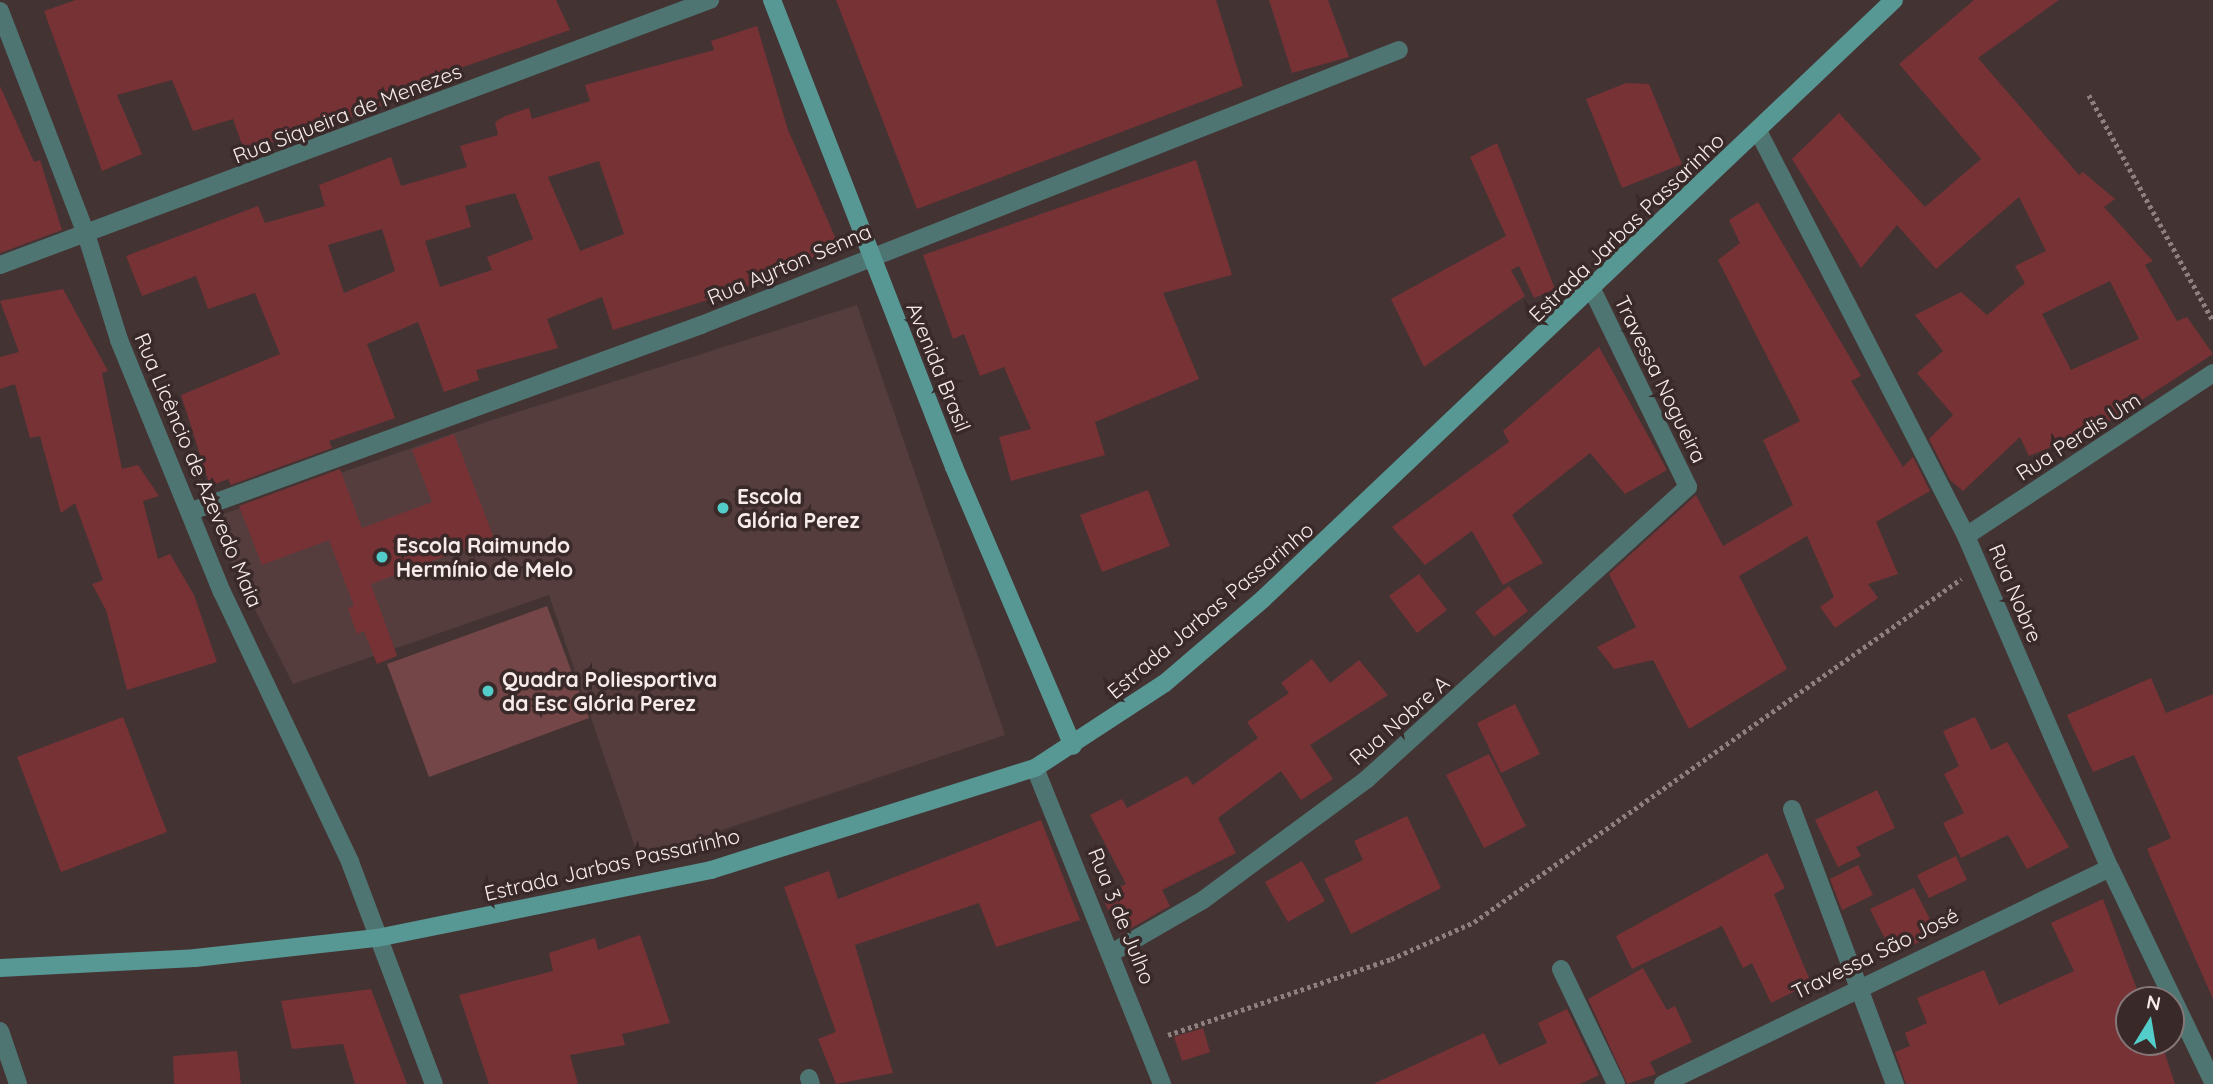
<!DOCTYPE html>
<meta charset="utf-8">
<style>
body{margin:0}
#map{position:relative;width:2213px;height:1084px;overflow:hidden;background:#433;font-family:Quicksand,sans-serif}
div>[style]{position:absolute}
.built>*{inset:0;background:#553d3d}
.green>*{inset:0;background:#744647}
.building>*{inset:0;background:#773236}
.path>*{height:4.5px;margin-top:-2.25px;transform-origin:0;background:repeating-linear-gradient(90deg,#8f8080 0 3.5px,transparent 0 7px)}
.lane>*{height:18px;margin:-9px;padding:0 9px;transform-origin:9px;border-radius:9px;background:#4f7573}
.street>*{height:18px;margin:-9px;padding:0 9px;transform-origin:9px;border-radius:9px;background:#4f7573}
.secondary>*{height:18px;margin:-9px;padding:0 9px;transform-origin:9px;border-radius:9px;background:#579794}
.dots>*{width:19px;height:19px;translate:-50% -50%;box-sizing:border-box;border:4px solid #392929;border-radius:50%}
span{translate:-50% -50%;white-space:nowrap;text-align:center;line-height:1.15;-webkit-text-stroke:7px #392929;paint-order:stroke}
.street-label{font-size:21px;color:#f7eceb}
.poi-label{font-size:21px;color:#f7eceb;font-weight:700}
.left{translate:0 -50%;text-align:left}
.north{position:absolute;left:2115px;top:986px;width:70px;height:70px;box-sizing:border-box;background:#392929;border:2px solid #857777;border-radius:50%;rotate:11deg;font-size:19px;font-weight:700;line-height:28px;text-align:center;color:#f7eceb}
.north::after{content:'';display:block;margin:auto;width:24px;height:32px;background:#53cdc9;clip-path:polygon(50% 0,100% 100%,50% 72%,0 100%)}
</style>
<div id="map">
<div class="built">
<div style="clip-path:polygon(857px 305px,1005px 735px,639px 858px,549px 595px,293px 684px,209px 519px,489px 421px)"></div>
</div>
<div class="green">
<div style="clip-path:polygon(547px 606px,589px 718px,429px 777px,387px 664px)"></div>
</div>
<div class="building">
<div style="clip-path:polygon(76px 0,556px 0,570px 30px,380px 96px,384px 105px,321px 129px,244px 150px,233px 119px,193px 131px,172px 80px,117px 95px,142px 154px,102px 171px,44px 11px)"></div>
<div style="clip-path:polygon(836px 0,1216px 0,1243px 86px,917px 209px)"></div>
<div style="clip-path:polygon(1269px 0,1328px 0,1349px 57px,1292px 73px)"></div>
<div style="clip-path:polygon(evenodd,1974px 0,2059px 0,1978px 58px,2079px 175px,2083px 172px,2115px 199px,2104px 207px,2153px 261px,2145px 265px,2177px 321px,2187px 317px,2213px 354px,2100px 427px,2029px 456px,2020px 437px,1963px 491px,1950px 480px,1929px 439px,1953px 415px,1917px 373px,1943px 351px,1915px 315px,1961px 292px,1987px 315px,2025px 283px,2015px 266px,2046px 251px,2019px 197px,1936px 269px,1897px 225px,1861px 268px,1792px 159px,1839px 113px,1925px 207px,1981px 159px,1899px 64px,1974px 0,2110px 281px,2139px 339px,2071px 370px,2042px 314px,2110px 281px)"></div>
<div style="clip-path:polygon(evenodd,757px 26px,788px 130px,839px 246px,742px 289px,613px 330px,602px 297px,547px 319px,558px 348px,476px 370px,479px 380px,444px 392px,418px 322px,367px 344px,395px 418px,329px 441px,332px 448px,231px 485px,228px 479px,210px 486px,181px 395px,280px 354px,255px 293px,208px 309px,196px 276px,142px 296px,126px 256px,258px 206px,265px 223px,325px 206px,319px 185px,391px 157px,401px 186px,467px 167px,460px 146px,498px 135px,495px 122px,505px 116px,529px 108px,532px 119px,590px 101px,585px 85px,714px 50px,711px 41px,757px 26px,599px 161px,624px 234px,580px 251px,548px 177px,599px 161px,757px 26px,515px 193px,533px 239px,487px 257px,492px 270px,440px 287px,425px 241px,471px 227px,465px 206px,515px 193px,757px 26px,382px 229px,395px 271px,344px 293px,328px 245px,382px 229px)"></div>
<div style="clip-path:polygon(1626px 83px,1649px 84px,1682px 164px,1622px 188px,1586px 99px)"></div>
<div style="clip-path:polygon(0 86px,34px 162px,40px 160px,62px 230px,0 253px)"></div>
<div style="clip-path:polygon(1497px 143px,1555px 289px,1534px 298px,1519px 266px,1511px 270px,1525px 296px,1424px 367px,1391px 299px,1506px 236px,1470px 157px)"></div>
<div style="clip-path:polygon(1196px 160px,1232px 275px,1163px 293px,1199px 379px,1095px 422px,1105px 455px,1011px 481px,999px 437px,1031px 429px,1004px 367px,980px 376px,964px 334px,953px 339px,923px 255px)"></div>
<div style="clip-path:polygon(1758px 202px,1861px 376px,1851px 381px,1903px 467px,1913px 457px,1930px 491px,1876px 522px,1898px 574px,1868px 584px,1878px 598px,1835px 628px,1820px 607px,1834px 597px,1807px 536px,1739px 576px,1787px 669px,1689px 729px,1653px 660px,1614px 669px,1597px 647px,1636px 627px,1609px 574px,1696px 495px,1723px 546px,1793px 505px,1763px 440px,1800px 421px,1718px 260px,1740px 243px,1729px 220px)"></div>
<div style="clip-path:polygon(63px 289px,108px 371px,102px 373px,122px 469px,138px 465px,159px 496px,143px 501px,158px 559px,170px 554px,194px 595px,217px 662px,127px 690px,106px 610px,92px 584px,103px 580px,75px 503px,61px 513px,40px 436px,30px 438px,15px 384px,0 389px,0 357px,19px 352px,0 301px)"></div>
<div style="clip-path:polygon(1599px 347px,1667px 470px,1625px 494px,1590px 453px,1512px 515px,1543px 563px,1503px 585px,1472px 531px,1425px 565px,1392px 527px,1509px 442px,1503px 431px)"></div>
<div style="clip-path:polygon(454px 434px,494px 538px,371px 584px,397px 656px,377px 664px,364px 631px,357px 634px,348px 608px,354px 606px,329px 540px,262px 565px,239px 506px,340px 469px,362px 528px,432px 502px,412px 450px)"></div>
<div style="clip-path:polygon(1148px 490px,1170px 546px,1102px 572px,1080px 515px)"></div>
<div style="clip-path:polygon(1419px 574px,1447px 610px,1417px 633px,1389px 596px)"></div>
<div style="clip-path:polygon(1509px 586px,1528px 611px,1494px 637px,1475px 612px)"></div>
<div style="clip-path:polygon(1312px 659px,1330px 683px,1359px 660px,1388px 695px,1310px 745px,1333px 779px,1301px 800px,1281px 771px,1218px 818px,1236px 853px,1162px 890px,1170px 906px,1121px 934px,1101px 896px,1126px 884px,1090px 815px,1122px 799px,1127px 808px,1187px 776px,1193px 785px,1258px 738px,1247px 722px,1289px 693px,1281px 683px)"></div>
<div style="clip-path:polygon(2151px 678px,2166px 713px,2213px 694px,2213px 999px,2147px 849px,2171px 838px,2134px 755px,2093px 772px,2067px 715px)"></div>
<div style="clip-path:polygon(1515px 704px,1540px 754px,1501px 773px,1477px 723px)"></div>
<div style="clip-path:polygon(123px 717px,167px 832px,61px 872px,17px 757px)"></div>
<div style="clip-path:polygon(1975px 717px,1991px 750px,2007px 742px,2069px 847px,2027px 869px,2008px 835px,1961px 858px,1943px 823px,1964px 813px,1944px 774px,1959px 766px,1943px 731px)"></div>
<div style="clip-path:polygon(1489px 754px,1526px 826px,1484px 848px,1446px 775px)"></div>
<div style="clip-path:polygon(1877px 790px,1895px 828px,1856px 847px,1861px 856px,1838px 867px,1815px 820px)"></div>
<div style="clip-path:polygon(1407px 816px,1441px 888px,1351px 934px,1324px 879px,1363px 860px,1354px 841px)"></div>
<div style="clip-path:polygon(1041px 820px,1080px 920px,996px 947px,979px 903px,855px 945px,893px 1073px,836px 1084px,818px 1039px,836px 1032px,784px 887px,829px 871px,838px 899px)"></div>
<div style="clip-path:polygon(1767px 853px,1785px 888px,1774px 894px,1811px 983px,1771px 1003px,1752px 963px,1743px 968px,1722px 926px,1632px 969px,1616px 936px)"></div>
<div style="clip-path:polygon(1956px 856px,1967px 880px,1929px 898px,1917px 875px)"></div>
<div style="clip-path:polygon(1302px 861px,1325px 901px,1288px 922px,1265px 882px)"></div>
<div style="clip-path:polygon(1858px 865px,1873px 895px,1842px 910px,1830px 879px)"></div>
<div style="clip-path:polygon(1914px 888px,1937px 933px,1893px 955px,1870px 909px)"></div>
<div style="clip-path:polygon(2103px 899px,2141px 1000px,2129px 1000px,2129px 1042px,2161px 1042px,2175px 1084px,1906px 1084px,1895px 1052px,1910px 1046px,1905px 1033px,1927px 1023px,1917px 998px,1984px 970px,1999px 1005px,2074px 971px,2051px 923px)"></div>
<div style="clip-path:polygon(640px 935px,670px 1023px,622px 1034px,625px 1045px,570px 1055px,578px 1084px,489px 1084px,459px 995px,553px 971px,549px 953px,595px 938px,598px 950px)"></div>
<div style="clip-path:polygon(1643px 968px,1667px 1010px,1675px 1006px,1692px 1042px,1650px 1062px,1656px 1074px,1627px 1084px,1588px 999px)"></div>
<div style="clip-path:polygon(371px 989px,407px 1084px,355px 1084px,343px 1044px,292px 1049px,281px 1001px)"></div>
<div style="clip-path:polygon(1567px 1009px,1599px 1075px,1580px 1084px,1373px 1084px,1484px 1033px,1499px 1065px,1547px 1043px,1538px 1023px)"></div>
<div style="clip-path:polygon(1203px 1028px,1210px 1052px,1182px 1061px,1174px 1037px)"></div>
<div style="clip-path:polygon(237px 1051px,241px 1084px,174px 1084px,173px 1056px)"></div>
</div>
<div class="path">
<div style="left:2089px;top:95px;width:258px;rotate:61.2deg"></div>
<div style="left:1168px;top:1035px;width:236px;rotate:-18.8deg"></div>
<div style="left:1391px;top:959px;width:91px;rotate:-24deg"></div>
<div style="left:1474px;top:922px;width:596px;rotate:-35.16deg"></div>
</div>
<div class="lane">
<div style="left:1561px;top:969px;width:127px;rotate:64.4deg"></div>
</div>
<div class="street">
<div style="left:0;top:11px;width:242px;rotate:68.9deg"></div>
<div style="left:87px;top:237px;width:108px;rotate:72.7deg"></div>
<div style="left:119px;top:340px;width:272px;rotate:67.8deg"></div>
<div style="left:222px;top:592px;width:299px;rotate:64.6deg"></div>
<div style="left:350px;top:862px;width:237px;rotate:69.3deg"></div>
<div style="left:1758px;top:131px;width:455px;rotate:62.8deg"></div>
<div style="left:1966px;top:536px;width:362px;rotate:66.6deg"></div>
<div style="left:2110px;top:868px;width:237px;rotate:64.3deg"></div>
<div style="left:0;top:265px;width:758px;rotate:-20.47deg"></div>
<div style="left:192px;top:511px;width:542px;rotate:-20.07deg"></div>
<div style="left:701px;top:325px;width:750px;rotate:-21.5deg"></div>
<div style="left:1966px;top:536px;width:296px;rotate:-33.4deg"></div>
<div style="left:1035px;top:768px;width:341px;rotate:68.1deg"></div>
<div style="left:1792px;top:809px;width:294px;rotate:69.5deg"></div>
<div style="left:1113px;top:952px;width:104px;rotate:-30deg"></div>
<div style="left:1203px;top:900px;width:204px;rotate:-36.4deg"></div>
<div style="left:1367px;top:779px;width:434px;rotate:-42.3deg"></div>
<div style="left:1688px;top:487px;width:218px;rotate:-115.9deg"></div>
<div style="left:0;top:1031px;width:56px;rotate:71.2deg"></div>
<div style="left:809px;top:1078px;width:6px;rotate:72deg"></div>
<div style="left:1663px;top:1084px;width:496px;rotate:-25.8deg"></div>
</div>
<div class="secondary">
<div style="left:772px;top:0;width:501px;rotate:68.71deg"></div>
<div style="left:954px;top:467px;width:303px;rotate:66.9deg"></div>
<div style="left:0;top:968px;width:195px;rotate:-2.9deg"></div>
<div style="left:195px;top:958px;width:183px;rotate:-6.3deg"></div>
<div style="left:377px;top:938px;width:341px;rotate:-11.5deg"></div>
<div style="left:711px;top:870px;width:340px;rotate:-17.5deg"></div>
<div style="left:1035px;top:768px;width:155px;rotate:-33.2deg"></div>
<div style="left:1165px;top:683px;width:129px;rotate:-40.6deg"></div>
<div style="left:1263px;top:599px;width:870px;rotate:-43.51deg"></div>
</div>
<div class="dots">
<div style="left:723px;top:508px;background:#53cdc9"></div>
<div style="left:382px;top:557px;background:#53cdc9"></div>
<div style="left:488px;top:691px;background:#53cdc9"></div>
</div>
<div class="street-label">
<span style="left:347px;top:113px;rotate:-21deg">Rua Siqueira de Menezes</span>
<span style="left:1626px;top:227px;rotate:-44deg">Estrada Jarbas Passarinho</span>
<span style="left:789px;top:264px;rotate:-23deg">Rua Ayrton Senna</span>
<span style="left:939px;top:367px;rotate:68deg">Avenida Brasil</span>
<span style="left:1661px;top:379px;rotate:64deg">Travessa Nogueira</span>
<span style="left:2078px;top:436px;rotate:-33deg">Rua Perdis Um</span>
<span style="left:199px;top:470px;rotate:67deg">Rua Licêncio de Azevedo Maia</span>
<span style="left:2016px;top:593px;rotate:67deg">Rua Nobre</span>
<span style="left:1210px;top:610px;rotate:-40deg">Estrada Jarbas Passarinho</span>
<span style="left:1399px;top:720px;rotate:-41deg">Rua Nobre A</span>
<span style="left:612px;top:864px;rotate:-13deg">Estrada Jarbas Passarinho</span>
<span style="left:1122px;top:916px;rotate:68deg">Rua 3 de Julho</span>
<span style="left:1875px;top:953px;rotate:-26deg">Travessa São José</span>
</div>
<div class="poi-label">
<span class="left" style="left:737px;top:508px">Escola<br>Glória Perez</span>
<span class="left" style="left:396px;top:557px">Escola Raimundo<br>Hermínio de Melo</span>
<span class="left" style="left:502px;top:691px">Quadra Poliesportiva<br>da Esc Glória Perez</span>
</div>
<div class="north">N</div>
</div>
